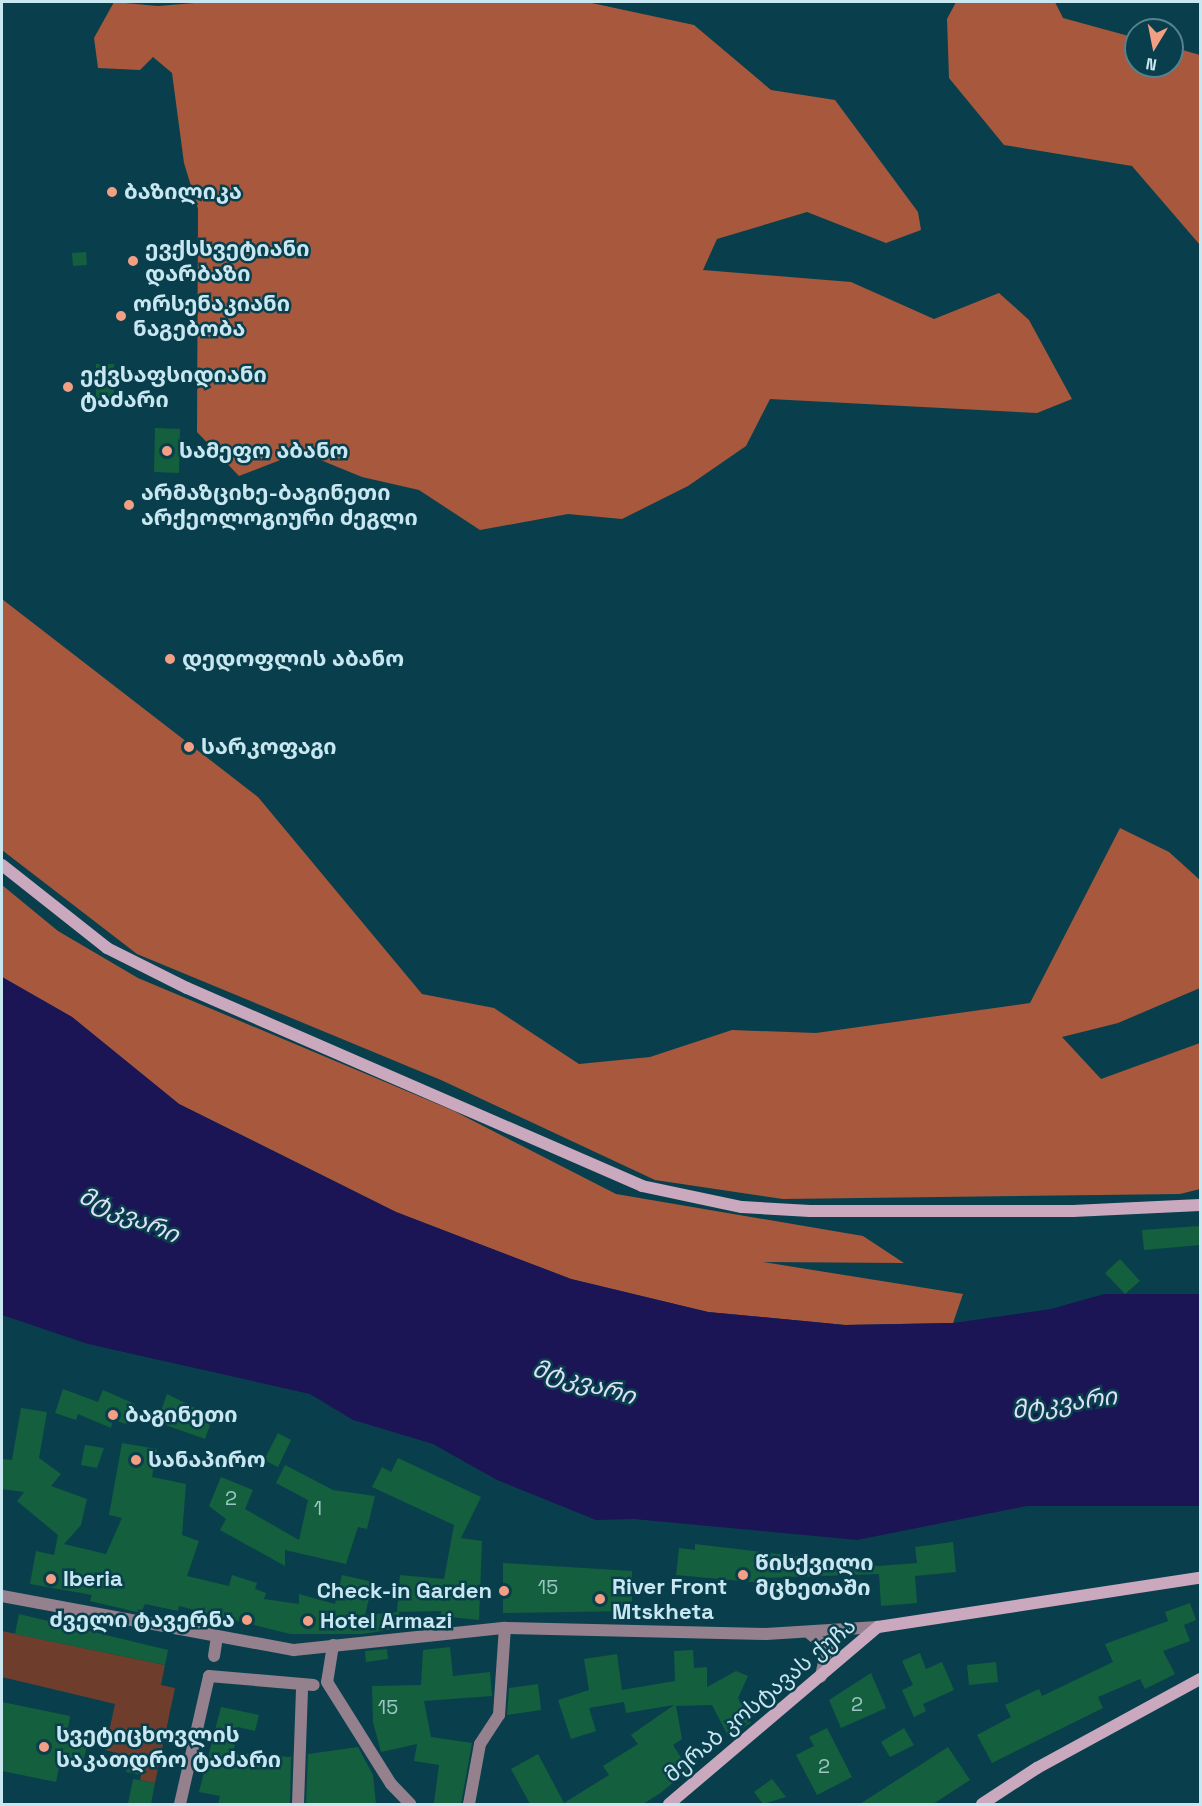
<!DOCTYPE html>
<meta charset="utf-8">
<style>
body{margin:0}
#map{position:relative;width:1202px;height:1806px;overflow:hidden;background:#093f4c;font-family:"Space Grotesk","Noto Sans Georgian",sans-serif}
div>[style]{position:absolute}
.green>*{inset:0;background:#6f3d2c}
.forest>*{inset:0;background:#a7583d}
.water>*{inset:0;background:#1b1556}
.building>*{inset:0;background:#145f3e}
.street>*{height:12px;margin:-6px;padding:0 6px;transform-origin:6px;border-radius:6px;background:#95808e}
.secondary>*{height:12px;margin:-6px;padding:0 6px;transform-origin:6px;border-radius:6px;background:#caa9be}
.dots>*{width:16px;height:16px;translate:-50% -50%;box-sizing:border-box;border:3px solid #093f4c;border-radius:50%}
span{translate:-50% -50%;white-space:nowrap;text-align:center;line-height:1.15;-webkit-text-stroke:5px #093f4c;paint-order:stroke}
.number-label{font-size:20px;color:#9bc5c4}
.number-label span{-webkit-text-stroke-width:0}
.poi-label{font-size:22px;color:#c8e7f1;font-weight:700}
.left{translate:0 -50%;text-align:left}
.right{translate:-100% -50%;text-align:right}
.street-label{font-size:22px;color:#c8e7f1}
.water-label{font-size:24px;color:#dee1f6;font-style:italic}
.frame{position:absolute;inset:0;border:3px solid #c8e7f1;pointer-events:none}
.north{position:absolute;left:1124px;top:18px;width:60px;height:60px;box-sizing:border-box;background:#093f4c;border:2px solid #55828e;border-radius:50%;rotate:190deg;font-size:16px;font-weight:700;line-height:24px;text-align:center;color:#c8e7f1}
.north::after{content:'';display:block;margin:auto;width:21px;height:27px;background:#f39f83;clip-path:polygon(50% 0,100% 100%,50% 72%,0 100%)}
</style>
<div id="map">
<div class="green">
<div style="clip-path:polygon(2px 1631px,165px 1665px,161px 1685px,175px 1688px,155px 1783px,140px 1780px,144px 1760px,105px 1750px,115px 1704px,2px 1677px)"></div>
</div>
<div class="forest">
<div style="clip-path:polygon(114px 2px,158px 6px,207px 2px,587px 2px,694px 25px,771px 90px,835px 100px,918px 212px,921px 230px,886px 243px,807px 212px,717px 239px,703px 270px,851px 282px,934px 319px,999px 293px,1029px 320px,1072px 399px,1037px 413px,770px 399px,746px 446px,688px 486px,622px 519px,568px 514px,480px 530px,419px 490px,362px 477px,301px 452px,239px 476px,197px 432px,198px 209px,184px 163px,172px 73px,153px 57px,140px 70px,98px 68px,94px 38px)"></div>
<div style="clip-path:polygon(956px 2px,1055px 2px,1063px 18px,1136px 38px,1136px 66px,1172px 66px,1172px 47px,1200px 55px,1200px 245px,1132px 166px,1004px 145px,949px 78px,947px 19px)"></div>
<div style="clip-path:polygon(2px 599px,258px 797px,422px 994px,494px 1008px,579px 1064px,650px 1057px,732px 1030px,816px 1033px,1030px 1003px,1120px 828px,1169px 852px,1200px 880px,1200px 988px,1118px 1023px,1062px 1037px,1101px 1079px,1200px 1043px,1200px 1189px,1180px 1194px,783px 1199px,655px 1180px,441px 1080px,137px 954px,2px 850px)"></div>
<div style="clip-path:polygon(2px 885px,58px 931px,138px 978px,454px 1111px,616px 1194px,863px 1236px,904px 1263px,763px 1262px,963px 1294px,953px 1323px,845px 1325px,708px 1312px,571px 1279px,396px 1212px,179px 1104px,72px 1017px,2px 977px)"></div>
</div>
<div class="water">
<div style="clip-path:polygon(2px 977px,72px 1017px,179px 1104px,396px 1212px,571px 1279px,708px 1312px,845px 1325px,953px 1323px,1051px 1309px,1104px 1294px,1200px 1294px,1200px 1506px,1027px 1506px,857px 1540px,634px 1519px,596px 1520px,497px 1480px,433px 1444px,353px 1420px,310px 1394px,88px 1344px,2px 1315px)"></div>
</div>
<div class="building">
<div style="clip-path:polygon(86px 252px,87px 265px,73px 266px,72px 253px)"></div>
<div style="clip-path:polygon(96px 364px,114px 364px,114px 403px,96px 403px)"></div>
<div style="clip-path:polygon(155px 428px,180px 429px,179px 473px,154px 472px)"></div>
<div style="clip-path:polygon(1200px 1226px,1200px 1245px,1144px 1250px,1142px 1230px)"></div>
<div style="clip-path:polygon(1120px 1259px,1140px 1281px,1125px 1294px,1105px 1273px)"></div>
<div style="clip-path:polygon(63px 1389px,98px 1402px,103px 1390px,135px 1404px,126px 1424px,113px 1420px,111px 1428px,78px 1414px,76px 1420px,55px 1413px)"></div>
<div style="clip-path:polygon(167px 1394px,213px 1417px,205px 1439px,157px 1422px)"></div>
<div style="clip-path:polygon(21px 1408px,47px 1412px,39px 1458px,61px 1474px,51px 1486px,87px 1499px,81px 1525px,64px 1544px,106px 1554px,122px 1518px,109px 1515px,122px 1443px,157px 1449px,152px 1477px,186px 1484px,182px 1535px,199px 1541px,187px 1576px,229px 1586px,232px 1575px,257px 1583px,255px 1589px,266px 1593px,264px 1599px,299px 1604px,299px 1594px,335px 1604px,342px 1575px,373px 1582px,365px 1615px,399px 1612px,400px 1628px,363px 1634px,290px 1634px,179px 1606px,178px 1611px,145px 1604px,141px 1613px,90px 1601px,92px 1595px,30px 1584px,36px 1551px,54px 1555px,58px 1535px,17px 1501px,24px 1492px,2px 1489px,2px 1459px,12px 1460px)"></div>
<div style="clip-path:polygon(278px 1433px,291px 1440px,278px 1467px,264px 1460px)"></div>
<div style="clip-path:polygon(85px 1445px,104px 1448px,97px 1468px,81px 1465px)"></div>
<div style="clip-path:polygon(398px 1458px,481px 1497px,461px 1538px,482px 1541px,479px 1620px,441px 1616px,441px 1611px,397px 1612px,400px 1575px,444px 1579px,454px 1525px,372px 1487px,382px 1467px,391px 1472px)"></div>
<div style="clip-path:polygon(285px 1465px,333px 1490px,375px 1496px,367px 1529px,358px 1527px,346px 1564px,285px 1550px,285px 1566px,220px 1530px,226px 1519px,209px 1506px,221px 1477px,253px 1490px,245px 1509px,299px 1540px,308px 1500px,276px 1483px)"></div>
<div style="clip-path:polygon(953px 1542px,956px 1572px,915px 1576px,917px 1603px,881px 1606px,879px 1574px,763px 1578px,763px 1583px,676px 1575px,679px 1548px,695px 1550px,695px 1544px,878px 1566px,917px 1563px,915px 1547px)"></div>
<div style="clip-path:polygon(503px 1563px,632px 1571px,632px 1611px,503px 1613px)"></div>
<div style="clip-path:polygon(1190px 1603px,1196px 1620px,1184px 1625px,1190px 1641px,1163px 1651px,1175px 1674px,1145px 1689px,1140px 1679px,1098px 1697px,1103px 1708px,992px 1763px,977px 1735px,1011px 1717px,1005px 1705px,1039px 1689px,1042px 1696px,1113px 1662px,1105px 1644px,1168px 1621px,1165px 1612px)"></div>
<div style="clip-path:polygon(19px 1614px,168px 1650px,165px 1665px,15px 1634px)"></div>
<div style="clip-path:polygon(450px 1647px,453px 1676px,490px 1672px,492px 1696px,424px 1701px,431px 1737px,472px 1743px,461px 1804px,434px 1803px,439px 1765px,414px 1761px,417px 1744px,381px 1752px,373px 1722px,372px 1686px,421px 1685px,423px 1650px)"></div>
<div style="clip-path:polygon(387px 1649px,388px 1659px,366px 1662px,365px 1651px)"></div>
<div style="clip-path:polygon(693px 1650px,694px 1668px,707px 1667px,707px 1687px,736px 1671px,748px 1676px,738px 1698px,751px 1723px,728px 1736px,712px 1705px,676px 1706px,682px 1739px,673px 1745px,689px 1770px,659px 1794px,643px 1804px,530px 1804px,511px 1769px,538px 1754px,564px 1803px,609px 1775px,603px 1766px,638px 1744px,631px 1735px,674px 1705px,626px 1713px,624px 1702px,589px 1708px,596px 1731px,571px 1739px,558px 1700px,589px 1690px,584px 1659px,617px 1654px,622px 1690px,675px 1681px,674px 1651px)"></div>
<div style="clip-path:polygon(920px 1653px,926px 1669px,942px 1662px,954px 1690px,923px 1704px,926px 1711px,914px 1717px,902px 1690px,913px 1685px,902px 1661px)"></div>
<div style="clip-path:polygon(996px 1662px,998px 1682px,969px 1685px,967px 1665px)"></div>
<div style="clip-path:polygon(871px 1673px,886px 1708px,841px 1728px,829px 1700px)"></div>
<div style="clip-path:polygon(538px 1684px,541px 1710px,507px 1715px,509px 1688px)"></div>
<div style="clip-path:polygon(2px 1702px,70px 1716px,67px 1735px,88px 1740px,82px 1768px,60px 1763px,56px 1782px,2px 1771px)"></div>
<div style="clip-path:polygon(221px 1707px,259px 1715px,255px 1731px,238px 1727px,233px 1753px,291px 1757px,290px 1804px,218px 1804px,220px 1796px,199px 1792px)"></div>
<div style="clip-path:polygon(827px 1728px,852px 1777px,817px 1795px,796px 1755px,814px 1746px,809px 1737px)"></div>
<div style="clip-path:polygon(904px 1728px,914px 1745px,890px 1757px,881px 1742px)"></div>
<div style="clip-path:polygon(358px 1747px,373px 1775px,376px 1804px,306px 1804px,308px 1754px)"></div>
<div style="clip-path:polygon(948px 1747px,970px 1780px,933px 1804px,860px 1804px)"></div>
<div style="clip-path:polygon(129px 1757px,144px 1760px,141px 1775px,126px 1772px)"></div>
<div style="clip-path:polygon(133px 1779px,155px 1783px,151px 1804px,128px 1804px)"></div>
<div style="clip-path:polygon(772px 1779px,786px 1797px,763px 1804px,754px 1792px)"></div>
</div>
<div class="street">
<div style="left:2px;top:1596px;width:297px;rotate:10.5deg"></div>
<div style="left:294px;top:1650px;width:212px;rotate:-6deg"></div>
<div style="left:505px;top:1628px;width:261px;rotate:1.3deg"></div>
<div style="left:766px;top:1634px;width:112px;rotate:-3.6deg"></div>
<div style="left:808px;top:1632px;width:25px;rotate:40deg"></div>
<div style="left:827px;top:1648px;width:29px;rotate:102deg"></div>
<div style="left:333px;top:1645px;width:37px;rotate:99deg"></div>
<div style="left:327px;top:1682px;width:120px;rotate:57.9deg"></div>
<div style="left:391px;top:1784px;width:28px;rotate:46deg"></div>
<div style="left:214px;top:1656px;width:18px;rotate:-81deg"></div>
<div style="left:180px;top:1804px;width:131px;rotate:-77.2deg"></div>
<div style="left:209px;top:1676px;width:105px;rotate:4.9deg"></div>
<div style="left:298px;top:1804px;width:117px;rotate:-88deg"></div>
<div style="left:469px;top:1804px;width:61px;rotate:-79.6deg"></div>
<div style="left:480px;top:1744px;width:35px;rotate:-57deg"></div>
<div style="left:499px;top:1715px;width:87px;rotate:-86.1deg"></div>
</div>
<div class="secondary">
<div style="left:2px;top:865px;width:134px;rotate:38.3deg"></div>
<div style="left:107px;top:948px;width:89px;rotate:26.6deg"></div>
<div style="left:187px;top:988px;width:496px;rotate:23.5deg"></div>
<div style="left:642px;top:1186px;width:102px;rotate:11.9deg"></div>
<div style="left:742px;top:1207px;width:68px;rotate:3.4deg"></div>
<div style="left:810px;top:1211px;width:263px"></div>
<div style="left:1073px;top:1211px;width:127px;rotate:-2.7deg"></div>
<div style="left:669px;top:1804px;width:274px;rotate:-40.3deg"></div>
<div style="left:878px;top:1627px;width:326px;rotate:-8.7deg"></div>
<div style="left:982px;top:1804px;width:66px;rotate:-33.2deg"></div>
<div style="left:1037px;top:1768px;width:186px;rotate:-28.6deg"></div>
</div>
<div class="dots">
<div style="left:112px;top:192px;background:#f39f83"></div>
<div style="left:133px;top:261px;background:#f39f83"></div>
<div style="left:121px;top:316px;background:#f39f83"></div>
<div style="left:68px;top:387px;background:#f39f83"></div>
<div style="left:167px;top:451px;background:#f39f83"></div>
<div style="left:129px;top:505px;background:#f39f83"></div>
<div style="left:170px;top:659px;background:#f39f83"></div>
<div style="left:189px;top:747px;background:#f39f83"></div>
<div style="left:113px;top:1415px;background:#f39f83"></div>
<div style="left:136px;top:1460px;background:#f39f83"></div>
<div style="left:743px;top:1575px;background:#f39f83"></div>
<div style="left:51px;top:1579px;background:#f39f83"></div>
<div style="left:504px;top:1591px;background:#f39f83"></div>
<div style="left:600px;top:1599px;background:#f39f83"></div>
<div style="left:247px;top:1620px;background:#f39f83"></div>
<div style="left:308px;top:1621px;background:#f39f83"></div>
<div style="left:44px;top:1747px;background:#f39f83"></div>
</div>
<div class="number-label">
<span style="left:231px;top:1498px">2</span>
<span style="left:318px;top:1508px">1</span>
<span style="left:548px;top:1587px">15</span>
<span style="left:857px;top:1704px">2</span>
<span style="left:388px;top:1707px">15</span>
<span style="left:824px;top:1766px">2</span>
</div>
<div class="poi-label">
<span class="left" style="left:124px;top:192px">ბაზილიკა</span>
<span class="left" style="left:145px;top:261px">ევქსსვეტიანი<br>დარბაზი</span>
<span class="left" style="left:133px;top:316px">ორსენაკიანი<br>ნაგებობა</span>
<span class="left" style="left:80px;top:387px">ექვსაფსიდიანი<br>ტაძარი</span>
<span class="left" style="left:179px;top:451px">სამეფო აბანო</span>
<span class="left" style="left:141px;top:505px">არმაზციხე-ბაგინეთი<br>არქეოლოგიური ძეგლი</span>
<span class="left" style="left:182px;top:659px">დედოფლის აბანო</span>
<span class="left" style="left:201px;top:747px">სარკოფაგი</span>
<span class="left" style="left:125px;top:1415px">ბაგინეთი</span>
<span class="left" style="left:148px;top:1460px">სანაპირო</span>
<span class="left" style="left:755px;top:1575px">წისქვილი<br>მცხეთაში</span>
<span class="left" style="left:63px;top:1579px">Iberia</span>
<span class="left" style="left:612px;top:1599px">River Front<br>Mtskheta</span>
<span class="right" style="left:492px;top:1591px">Check-in Garden</span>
<span class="right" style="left:235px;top:1620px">ძველი ტავერნა</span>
<span class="left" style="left:320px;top:1621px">Hotel Armazi</span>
<span class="left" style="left:56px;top:1747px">სვეტიცხოვლის<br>საკათდრო ტაძარი</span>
</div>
<div class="street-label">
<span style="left:760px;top:1700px;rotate:-40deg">მერაბ კოსტავას ქუჩა</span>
</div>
<div class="water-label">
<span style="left:129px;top:1215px;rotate:23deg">მტკვარი</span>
<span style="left:584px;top:1382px;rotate:16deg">მტკვარი</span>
<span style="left:1064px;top:1403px;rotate:-8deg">მტკვარი</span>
</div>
<div class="frame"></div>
<div class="north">N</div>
</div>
